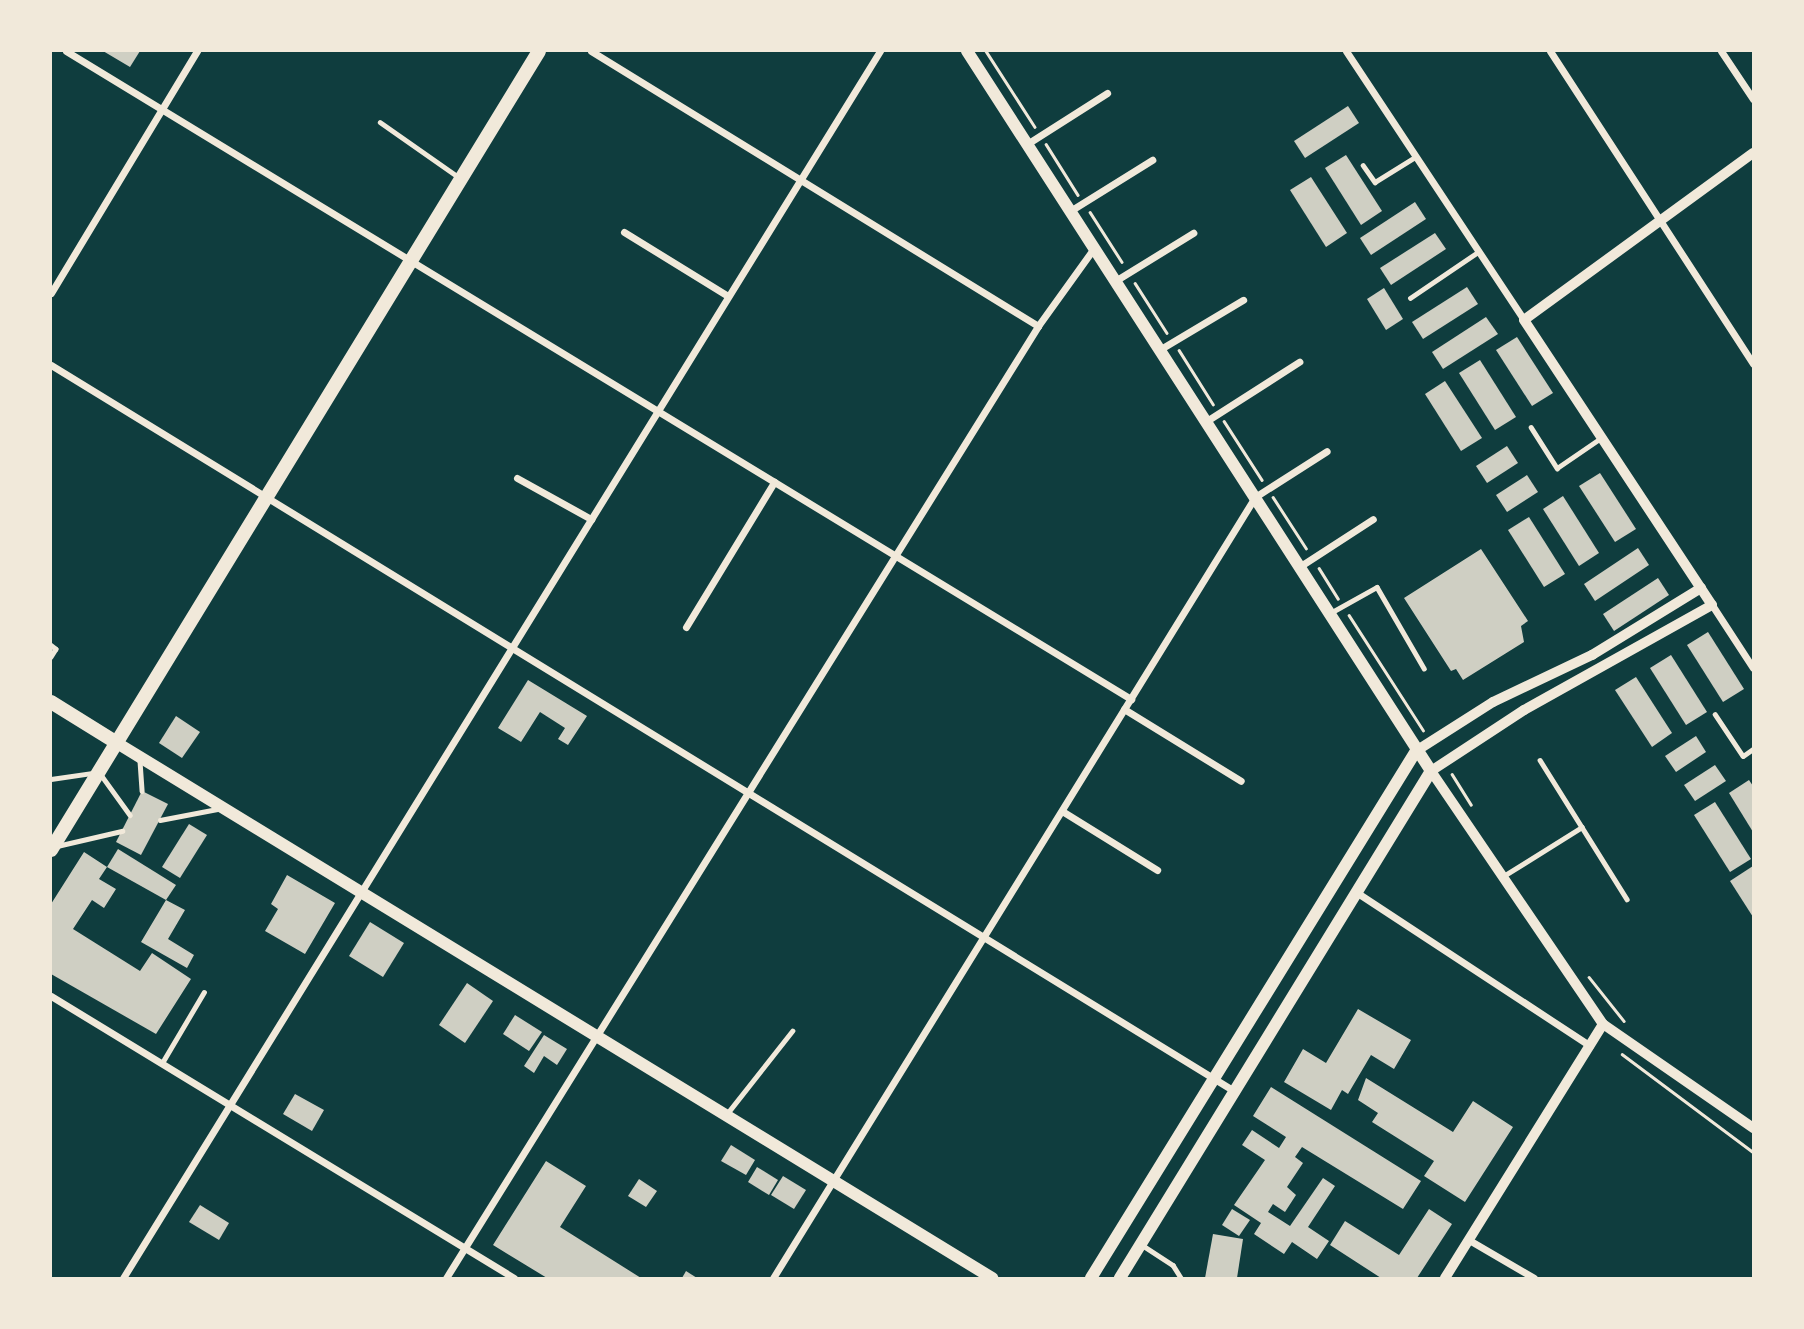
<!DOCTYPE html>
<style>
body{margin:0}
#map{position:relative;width:1804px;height:1329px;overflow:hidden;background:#0f3d3e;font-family:Jost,sans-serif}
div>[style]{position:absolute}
.building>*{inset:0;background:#cfcfc3}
.path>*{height:2.5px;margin:-1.25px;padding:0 1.25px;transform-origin:1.25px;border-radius:1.25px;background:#f1e9da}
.service>*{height:4.5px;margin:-2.25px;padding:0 2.25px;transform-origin:2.25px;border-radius:2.25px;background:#f1e9da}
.minor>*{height:7px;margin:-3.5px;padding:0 3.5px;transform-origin:3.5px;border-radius:3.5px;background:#f1e9da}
.tertiary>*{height:10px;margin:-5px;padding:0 5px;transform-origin:5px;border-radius:5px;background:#f1e9da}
.secondary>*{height:12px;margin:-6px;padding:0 6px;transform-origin:6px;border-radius:6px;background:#f1e9da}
.primary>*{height:14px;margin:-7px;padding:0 7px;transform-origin:7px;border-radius:7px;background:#f1e9da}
span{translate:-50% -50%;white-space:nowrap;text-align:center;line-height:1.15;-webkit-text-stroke:5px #f1e9da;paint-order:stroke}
.frame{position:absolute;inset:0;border:52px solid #f1e9da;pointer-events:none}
</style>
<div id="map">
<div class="building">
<div style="clip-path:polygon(103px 51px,140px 51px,130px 67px)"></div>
<div style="clip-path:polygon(1348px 106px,1359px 123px,1305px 158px,1294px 141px)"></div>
<div style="clip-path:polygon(1346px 155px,1382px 211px,1361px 225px,1325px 168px)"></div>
<div style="clip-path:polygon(1311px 177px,1347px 233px,1326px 247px,1290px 190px)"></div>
<div style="clip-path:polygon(1415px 202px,1426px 219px,1371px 255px,1360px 238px)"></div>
<div style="clip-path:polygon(1435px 233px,1446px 249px,1391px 285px,1380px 268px)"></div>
<div style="clip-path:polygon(1467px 287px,1478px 304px,1423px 339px,1412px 322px)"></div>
<div style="clip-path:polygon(1384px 288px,1403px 319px,1386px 330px,1367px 299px)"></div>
<div style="clip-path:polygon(1486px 317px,1498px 334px,1443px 369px,1432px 352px)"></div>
<div style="clip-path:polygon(1517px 337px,1553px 393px,1532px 406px,1496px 350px)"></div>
<div style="clip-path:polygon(1480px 360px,1516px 417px,1495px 430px,1459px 373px)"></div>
<div style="clip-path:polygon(1445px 381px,1482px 438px,1461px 451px,1425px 394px)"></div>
<div style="clip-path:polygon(1507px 446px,1518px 463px,1487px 483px,1476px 466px)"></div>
<div style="clip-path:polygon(1600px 473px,1636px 529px,1615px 542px,1579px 486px)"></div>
<div style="clip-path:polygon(1527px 475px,1538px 492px,1507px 512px,1496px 495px)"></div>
<div style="clip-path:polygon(1563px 496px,1599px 553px,1579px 566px,1543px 509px)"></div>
<div style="clip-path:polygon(1529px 517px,1565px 574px,1544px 587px,1508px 530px)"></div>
<div style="clip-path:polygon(1638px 548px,1649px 565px,1595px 601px,1584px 584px)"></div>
<div style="clip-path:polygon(1481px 549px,1528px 621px,1521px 626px,1524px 642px,1463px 680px,1456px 669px,1451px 671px,1404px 598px)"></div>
<div style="clip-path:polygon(1658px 578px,1669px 595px,1614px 631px,1603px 614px)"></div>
<div style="clip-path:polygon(1708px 632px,1744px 689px,1723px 702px,1687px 645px)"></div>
<div style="clip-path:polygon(1671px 655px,1707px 712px,1686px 725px,1650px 668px)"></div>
<div style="clip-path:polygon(1636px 677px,1672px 733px,1652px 747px,1615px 690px)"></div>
<div style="clip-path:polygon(528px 680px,587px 716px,568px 745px,558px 739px,565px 728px,540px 712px,521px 742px,498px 728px)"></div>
<div style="clip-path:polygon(176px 716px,200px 732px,182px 758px,159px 743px)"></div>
<div style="clip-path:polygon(1696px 736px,1706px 752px,1676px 772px,1665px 756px)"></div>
<div style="clip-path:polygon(1715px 765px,1726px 781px,1695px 801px,1684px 785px)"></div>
<div style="clip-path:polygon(1749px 780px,1753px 786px,1753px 832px,1729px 793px)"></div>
<div style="clip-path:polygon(142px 791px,168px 804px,141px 855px,116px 842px)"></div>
<div style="clip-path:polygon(1715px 802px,1751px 859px,1730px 872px,1694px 815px)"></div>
<div style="clip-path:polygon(189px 824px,207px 835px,180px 878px,162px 867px)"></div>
<div style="clip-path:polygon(118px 849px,176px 885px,166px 900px,107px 867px)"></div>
<div style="clip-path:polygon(84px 852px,107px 867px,99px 879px,116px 889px,104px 908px,92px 900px,73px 929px,140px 971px,152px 953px,191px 979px,156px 1034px,51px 974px,51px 904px)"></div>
<div style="clip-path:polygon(1753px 866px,1753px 917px,1730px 881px)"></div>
<div style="clip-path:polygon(287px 875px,335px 903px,305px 954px,265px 931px,278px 909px,271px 904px)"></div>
<div style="clip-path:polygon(166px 900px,185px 910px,168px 939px,194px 955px,187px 968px,141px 942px)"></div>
<div style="clip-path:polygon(370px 922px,404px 943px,383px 977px,349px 956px)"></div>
<div style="clip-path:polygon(467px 983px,493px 1001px,465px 1043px,439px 1025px)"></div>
<div style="clip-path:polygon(1358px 1009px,1411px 1040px,1394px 1069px,1371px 1055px,1348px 1094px,1342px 1090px,1331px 1110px,1284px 1082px,1303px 1049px,1326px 1063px)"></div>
<div style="clip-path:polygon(515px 1015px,542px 1032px,529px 1051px,503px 1034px)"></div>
<div style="clip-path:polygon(544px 1035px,567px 1049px,557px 1065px,544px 1056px,534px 1073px,524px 1066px)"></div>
<div style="clip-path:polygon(1366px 1078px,1453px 1132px,1473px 1101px,1513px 1127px,1465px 1202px,1424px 1176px,1434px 1161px,1372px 1122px,1378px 1113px,1358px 1100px)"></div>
<div style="clip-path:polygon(1271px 1087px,1421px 1181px,1403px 1209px,1302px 1147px,1295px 1157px,1303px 1163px,1287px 1187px,1296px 1195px,1285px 1212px,1273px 1204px,1268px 1212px,1290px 1226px,1323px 1178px,1335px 1186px,1308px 1227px,1329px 1241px,1317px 1259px,1292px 1242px,1284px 1254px,1254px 1234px,1261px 1223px,1234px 1205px,1265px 1160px,1242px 1145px,1252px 1130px,1279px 1148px,1286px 1137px,1253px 1116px)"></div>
<div style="clip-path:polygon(295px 1094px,324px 1110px,312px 1131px,283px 1114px)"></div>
<div style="clip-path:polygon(731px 1145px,755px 1160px,746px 1175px,721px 1161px)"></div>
<div style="clip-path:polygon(546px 1161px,586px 1186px,560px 1227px,641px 1278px,547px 1278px,493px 1245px)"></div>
<div style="clip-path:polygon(757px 1167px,778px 1180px,769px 1195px,748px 1182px)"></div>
<div style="clip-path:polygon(783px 1176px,806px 1190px,794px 1209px,771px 1195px)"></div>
<div style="clip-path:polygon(639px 1179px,657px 1191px,646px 1207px,628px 1196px)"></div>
<div style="clip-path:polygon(200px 1205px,229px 1223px,219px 1240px,189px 1222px)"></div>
<div style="clip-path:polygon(1232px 1209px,1250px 1220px,1239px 1236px,1222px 1225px)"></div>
<div style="clip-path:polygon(1429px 1209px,1452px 1224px,1417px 1278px,1381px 1278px,1330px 1245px,1345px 1221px,1399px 1255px)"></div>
<div style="clip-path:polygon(1213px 1234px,1243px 1239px,1237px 1278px,1205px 1278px)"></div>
<div style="clip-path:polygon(686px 1271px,697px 1278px,682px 1278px)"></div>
</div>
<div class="path">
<div style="left:986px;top:51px;width:90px;rotate:57.2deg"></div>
<div style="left:1046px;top:144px;width:60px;rotate:57.9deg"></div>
<div style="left:1090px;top:212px;width:59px;rotate:57.4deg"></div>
<div style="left:1135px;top:283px;width:59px;rotate:57.4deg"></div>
<div style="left:1179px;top:350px;width:64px;rotate:57.8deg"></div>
<div style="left:1224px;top:421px;width:70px;rotate:57.2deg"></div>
<div style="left:1273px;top:497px;width:61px;rotate:57.1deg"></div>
<div style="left:1319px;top:568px;width:36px;rotate:58deg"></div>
<div style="left:1349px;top:615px;width:137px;rotate:57.2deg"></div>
<div style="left:1452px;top:774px;width:36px;rotate:58deg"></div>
<div style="left:1589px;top:977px;width:56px;rotate:51.5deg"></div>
<div style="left:1622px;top:1054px;width:164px;rotate:36.8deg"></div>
</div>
<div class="service">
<div style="left:380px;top:122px;width:98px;rotate:35deg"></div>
<div style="left:1363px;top:165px;width:21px;rotate:55deg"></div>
<div style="left:1375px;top:182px;width:47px;rotate:-32deg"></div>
<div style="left:1410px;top:298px;width:82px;rotate:-34.1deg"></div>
<div style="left:1531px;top:427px;width:49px;rotate:57.6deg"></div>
<div style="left:1557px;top:468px;width:53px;rotate:-34.3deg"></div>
<div style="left:1332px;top:612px;width:51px;rotate:-29.1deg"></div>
<div style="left:1377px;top:587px;width:94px;rotate:59.9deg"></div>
<div style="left:51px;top:645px;width:6px;rotate:39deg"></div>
<div style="left:56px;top:649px;width:9px;rotate:122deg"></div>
<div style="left:1715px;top:714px;width:50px;rotate:56.3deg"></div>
<div style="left:1743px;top:756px;width:12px;rotate:-35deg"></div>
<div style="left:1540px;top:760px;width:164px;rotate:58deg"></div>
<div style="left:140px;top:761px;width:30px;rotate:86deg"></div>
<div style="left:51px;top:779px;width:49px;rotate:-8.3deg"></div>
<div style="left:99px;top:772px;width:53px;rotate:54.2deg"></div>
<div style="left:160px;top:820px;width:58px;rotate:-10.9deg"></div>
<div style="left:57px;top:846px;width:67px;rotate:-13deg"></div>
<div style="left:1502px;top:877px;width:94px;rotate:-32deg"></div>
<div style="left:162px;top:1063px;width:82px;rotate:-59.4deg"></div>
<div style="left:726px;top:1115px;width:107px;rotate:-51.8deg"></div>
<div style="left:1142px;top:1245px;width:37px;rotate:33deg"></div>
<div style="left:1173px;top:1265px;width:15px;rotate:58deg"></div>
</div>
<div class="minor">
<div style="left:66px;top:51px;width:1247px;rotate:31.32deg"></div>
<div style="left:591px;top:51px;width:525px;rotate:31.6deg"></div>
<div style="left:1346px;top:51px;width:323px;rotate:56.5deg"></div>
<div style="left:1550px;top:51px;width:373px;rotate:57deg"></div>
<div style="left:1721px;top:51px;width:58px;rotate:56.3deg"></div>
<div style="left:1027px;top:144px;width:95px;rotate:-32.5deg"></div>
<div style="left:1070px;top:211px;width:97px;rotate:-31.9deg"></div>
<div style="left:624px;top:232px;width:122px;rotate:31.6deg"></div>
<div style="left:1115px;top:281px;width:92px;rotate:-31.6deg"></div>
<div style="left:51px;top:293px;width:283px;rotate:-58.9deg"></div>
<div style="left:1159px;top:350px;width:98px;rotate:-30.8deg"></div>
<div style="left:51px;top:365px;width:1390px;rotate:31.53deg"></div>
<div style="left:1205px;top:422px;width:112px;rotate:-32.6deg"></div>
<div style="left:517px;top:478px;width:85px;rotate:29deg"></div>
<div style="left:1299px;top:567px;width:88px;rotate:-33deg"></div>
<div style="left:1712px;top:605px;width:75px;rotate:56.9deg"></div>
<div style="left:686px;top:627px;width:170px;rotate:-58.7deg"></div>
<div style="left:1124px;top:709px;width:137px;rotate:31.6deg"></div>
<div style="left:1062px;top:811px;width:112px;rotate:31.8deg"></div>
<div style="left:1356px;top:892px;width:280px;rotate:33.3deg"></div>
<div style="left:51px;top:996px;width:542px;rotate:31.34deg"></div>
<div style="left:1469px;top:1240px;width:75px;rotate:30.3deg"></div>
<div style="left:123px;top:1278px;width:1442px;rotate:-58.33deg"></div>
<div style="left:446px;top:1278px;width:1121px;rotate:-58.12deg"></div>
<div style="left:1038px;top:326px;width:96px;rotate:-54.3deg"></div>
<div style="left:773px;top:1278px;width:918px;rotate:-58.32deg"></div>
<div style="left:1255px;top:497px;width:85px;rotate:-32.6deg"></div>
</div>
<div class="tertiary">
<div style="left:1753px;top:153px;width:283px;rotate:143.9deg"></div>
<div style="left:1524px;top:320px;width:341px;rotate:56.6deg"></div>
<div style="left:1712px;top:605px;width:215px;rotate:150.8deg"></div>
<div style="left:1524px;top:710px;width:111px;rotate:146.7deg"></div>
<div style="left:1431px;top:771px;width:306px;rotate:55.8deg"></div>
<div style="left:1603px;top:1024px;width:183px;rotate:34.7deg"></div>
<div style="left:1416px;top:751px;width:91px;rotate:-32.5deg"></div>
<div style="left:1493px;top:702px;width:110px;rotate:-25.4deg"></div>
<div style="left:1592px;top:655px;width:128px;rotate:-31.6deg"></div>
<div style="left:1445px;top:1278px;width:299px;rotate:-58.1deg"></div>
</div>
<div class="secondary">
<div style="left:967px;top:51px;width:857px;rotate:57.2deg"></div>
<div style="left:1431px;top:771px;width:595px;rotate:121.53deg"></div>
<div style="left:117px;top:743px;width:1026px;rotate:31.44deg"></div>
<div style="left:1091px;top:1278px;width:619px;rotate:-58.34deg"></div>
</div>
<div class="primary">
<div style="left:51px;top:702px;width:78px;rotate:31.8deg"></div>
<div style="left:51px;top:850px;width:936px;rotate:-58.58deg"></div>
</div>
<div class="frame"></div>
</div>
